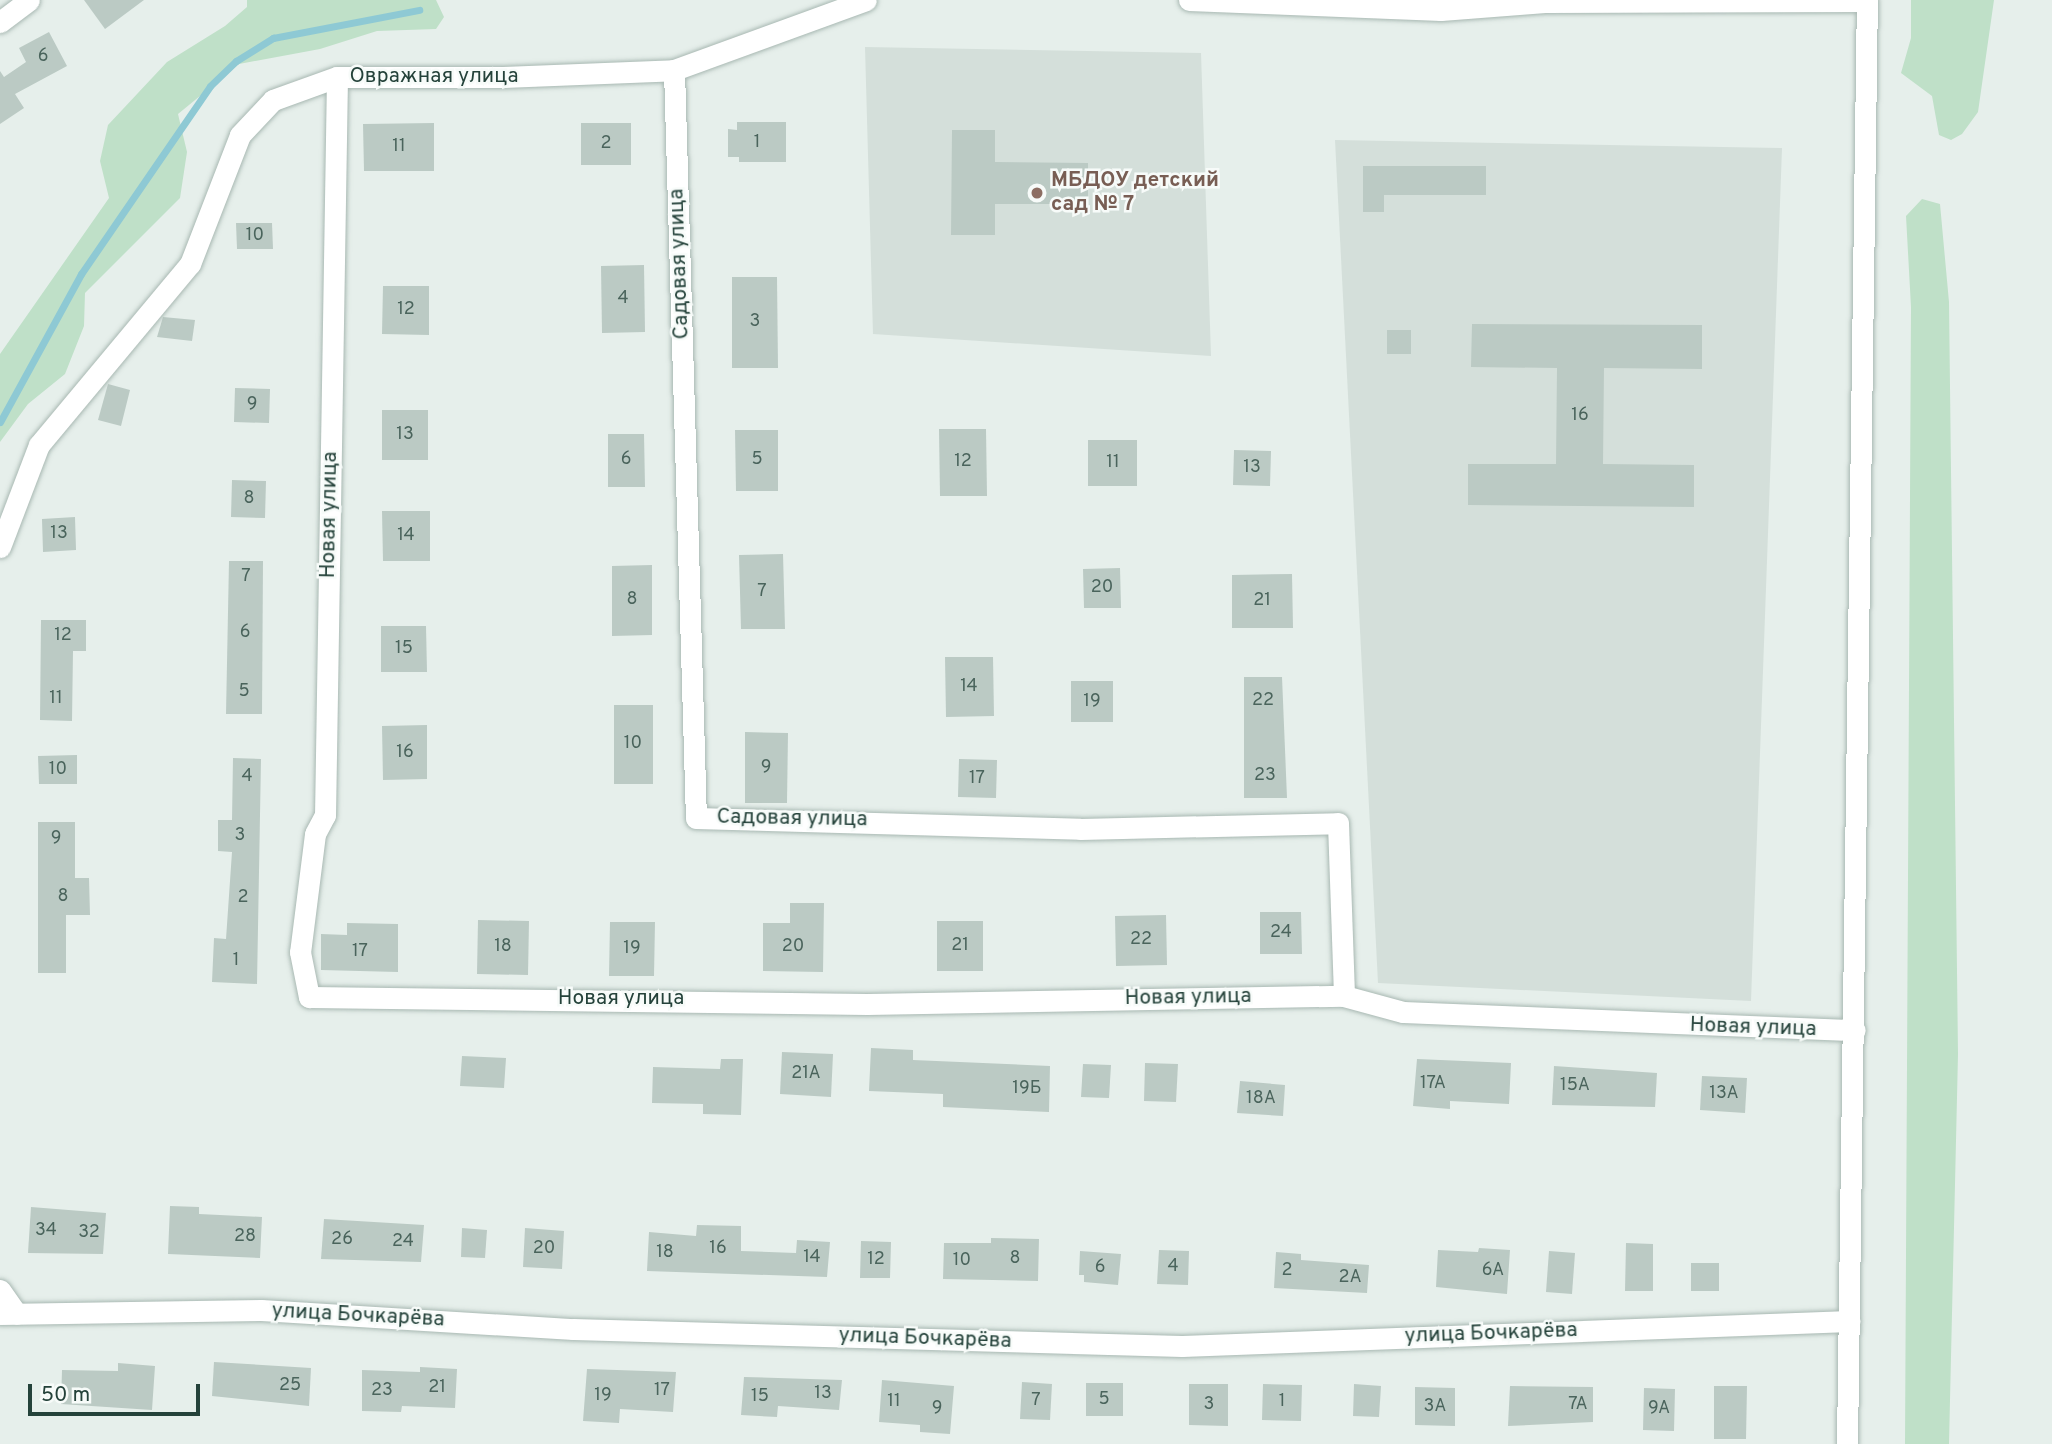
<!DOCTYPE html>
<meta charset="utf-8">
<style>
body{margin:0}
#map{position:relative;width:2052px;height:1444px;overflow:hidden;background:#e6efeb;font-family:Overpass,sans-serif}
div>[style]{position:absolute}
.built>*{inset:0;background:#d4dfda}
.green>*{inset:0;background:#bfe0c8}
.stream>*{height:7px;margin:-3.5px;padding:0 3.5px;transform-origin:3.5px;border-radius:3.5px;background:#8ec9d4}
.building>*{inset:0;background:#bbcac4}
.roads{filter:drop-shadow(0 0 2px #a8b8b2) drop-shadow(0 0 2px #a8b8b2)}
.minor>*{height:21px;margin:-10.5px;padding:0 10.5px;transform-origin:10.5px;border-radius:10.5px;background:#fff}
.secondary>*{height:21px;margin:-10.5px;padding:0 10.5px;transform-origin:10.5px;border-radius:10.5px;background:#fff}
.dots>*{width:19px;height:19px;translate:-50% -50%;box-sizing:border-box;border:4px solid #f7fbf9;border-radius:50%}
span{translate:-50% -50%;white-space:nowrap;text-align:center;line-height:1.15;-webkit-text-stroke:5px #f7fbf9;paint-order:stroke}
.number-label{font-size:18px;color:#4a645c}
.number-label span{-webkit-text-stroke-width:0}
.street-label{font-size:21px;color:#24423a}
.education-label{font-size:21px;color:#785e54;font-weight:700}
.left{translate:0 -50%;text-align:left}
.scale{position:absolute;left:28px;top:1384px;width:172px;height:32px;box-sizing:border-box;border:4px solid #24423a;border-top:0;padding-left:9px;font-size:21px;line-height:24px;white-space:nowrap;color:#24423a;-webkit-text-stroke:5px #f7fbf9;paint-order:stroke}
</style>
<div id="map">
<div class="built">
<div style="clip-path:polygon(865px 47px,1201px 53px,1211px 356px,873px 334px)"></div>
<div style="clip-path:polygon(1335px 140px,1782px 148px,1751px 1001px,1378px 983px)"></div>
</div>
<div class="green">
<div style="clip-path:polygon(247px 0,436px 0,444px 17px,436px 29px,377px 31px,320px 49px,239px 64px,178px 114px,187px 152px,180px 198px,85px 293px,84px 326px,65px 374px,28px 404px,0 442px,0 354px,109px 198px,100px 161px,108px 125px,167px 62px,225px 26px,247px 7px)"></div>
<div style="clip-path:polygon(1911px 0,1994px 0,1978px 112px,1962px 134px,1951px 140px,1939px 135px,1932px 96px,1901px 73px,1911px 38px)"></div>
<div style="clip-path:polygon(1922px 199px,1940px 204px,1949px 302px,1958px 1054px,1949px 1444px,1905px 1444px,1911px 307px,1906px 216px)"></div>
</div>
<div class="stream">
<div style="left:0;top:422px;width:169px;rotate:-61.3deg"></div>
<div style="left:81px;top:274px;width:228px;rotate:-55.5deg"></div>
<div style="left:210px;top:86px;width:36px;rotate:-44deg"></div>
<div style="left:236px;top:61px;width:44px;rotate:-31.9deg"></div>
<div style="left:273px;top:38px;width:149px;rotate:-10.9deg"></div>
</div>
<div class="building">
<div style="clip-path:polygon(84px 0,144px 0,105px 29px)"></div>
<div style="clip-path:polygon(49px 32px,67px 66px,15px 94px,24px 108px,0 124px,0 71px,4px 77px,26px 62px,19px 48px)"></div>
<div style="clip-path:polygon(737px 122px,786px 122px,786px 162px,739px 162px,739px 157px,728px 157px,728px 129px,737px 130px)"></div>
<div style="clip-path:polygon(434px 123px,434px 171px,364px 171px,363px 124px)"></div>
<div style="clip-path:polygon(581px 123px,631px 123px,631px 165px,581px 165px)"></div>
<div style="clip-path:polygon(952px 130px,995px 130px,995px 162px,1088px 163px,1088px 204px,995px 204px,995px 235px,951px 235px)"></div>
<div style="clip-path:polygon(1363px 166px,1486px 166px,1486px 195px,1384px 195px,1384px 212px,1363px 212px)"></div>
<div style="clip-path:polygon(236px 223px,272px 223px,273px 249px,237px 249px)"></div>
<div style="clip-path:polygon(644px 265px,645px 332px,602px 333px,601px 266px)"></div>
<div style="clip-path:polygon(732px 277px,777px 277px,778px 368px,732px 368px)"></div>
<div style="clip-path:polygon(383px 286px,429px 286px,429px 335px,382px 334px)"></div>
<div style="clip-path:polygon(163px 317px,195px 320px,192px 341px,157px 337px)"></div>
<div style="clip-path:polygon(1472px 324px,1702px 325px,1702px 369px,1604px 368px,1603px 464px,1694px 465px,1694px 507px,1468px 505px,1468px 464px,1556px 464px,1557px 368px,1471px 367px)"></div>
<div style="clip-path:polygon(1387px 330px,1411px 330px,1411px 354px,1387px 354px)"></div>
<div style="clip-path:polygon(108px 384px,130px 390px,121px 426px,98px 420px)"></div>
<div style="clip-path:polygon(235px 388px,270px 389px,269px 423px,234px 422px)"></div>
<div style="clip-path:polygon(382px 410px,428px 410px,428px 460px,382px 460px)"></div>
<div style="clip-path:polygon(939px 429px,986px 429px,987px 496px,940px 496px)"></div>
<div style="clip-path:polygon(735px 430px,778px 430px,778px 491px,736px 491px)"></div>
<div style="clip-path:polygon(608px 434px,644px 434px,645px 487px,608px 487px)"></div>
<div style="clip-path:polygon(1088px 440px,1137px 440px,1137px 486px,1088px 486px)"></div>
<div style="clip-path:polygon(1234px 450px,1271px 451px,1270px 486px,1233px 485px)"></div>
<div style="clip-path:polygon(232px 480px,266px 481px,265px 518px,231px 517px)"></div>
<div style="clip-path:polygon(382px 511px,430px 511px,430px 561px,383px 561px)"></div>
<div style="clip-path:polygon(75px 517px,76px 550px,43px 552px,42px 519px)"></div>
<div style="clip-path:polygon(783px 554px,785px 629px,741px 629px,739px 555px)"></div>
<div style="clip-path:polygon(229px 561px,263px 561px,262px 714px,226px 714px)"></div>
<div style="clip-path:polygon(652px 565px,652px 635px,612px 636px,612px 566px)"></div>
<div style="clip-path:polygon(1120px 568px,1121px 608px,1084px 608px,1083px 569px)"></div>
<div style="clip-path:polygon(1292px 574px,1293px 628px,1232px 628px,1232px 575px)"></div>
<div style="clip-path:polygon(41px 620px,86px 620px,86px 651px,73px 651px,72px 721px,40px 720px)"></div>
<div style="clip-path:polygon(381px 626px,426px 626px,427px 672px,381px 672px)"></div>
<div style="clip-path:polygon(945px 657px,993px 657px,994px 716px,946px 717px)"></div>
<div style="clip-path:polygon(1244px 677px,1282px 677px,1287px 798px,1244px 798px)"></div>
<div style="clip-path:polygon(1071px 681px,1113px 681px,1113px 722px,1071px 722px)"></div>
<div style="clip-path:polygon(614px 705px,653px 705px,653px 784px,614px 784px)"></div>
<div style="clip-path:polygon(427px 725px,427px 779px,383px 780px,382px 726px)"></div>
<div style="clip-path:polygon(745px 732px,788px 733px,787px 803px,745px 803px)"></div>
<div style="clip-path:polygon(77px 755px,77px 784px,39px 784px,38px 756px)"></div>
<div style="clip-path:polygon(233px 758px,261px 759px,257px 984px,212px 982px,214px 938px,226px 939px,232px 852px,218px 851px,218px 820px,232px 820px)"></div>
<div style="clip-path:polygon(959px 759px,997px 760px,996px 798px,958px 797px)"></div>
<div style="clip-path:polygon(38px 822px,75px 822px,75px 878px,89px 878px,90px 915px,66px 915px,66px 973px,38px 973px)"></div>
<div style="clip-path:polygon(790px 903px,824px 903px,823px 972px,763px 971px,763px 923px,790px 923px)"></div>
<div style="clip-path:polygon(1260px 912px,1301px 912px,1302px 954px,1260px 954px)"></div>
<div style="clip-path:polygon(1166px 915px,1167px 965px,1116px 966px,1115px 916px)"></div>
<div style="clip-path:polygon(478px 920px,529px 921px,528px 975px,477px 974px)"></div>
<div style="clip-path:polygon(937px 921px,983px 921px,983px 971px,937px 971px)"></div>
<div style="clip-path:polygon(610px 922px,655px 922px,654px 976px,609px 976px)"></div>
<div style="clip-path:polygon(347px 923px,398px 924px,398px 972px,321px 970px,321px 934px,347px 935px)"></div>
<div style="clip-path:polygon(871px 1048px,913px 1050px,913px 1060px,1050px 1066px,1049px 1112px,943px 1107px,943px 1094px,869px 1091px)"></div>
<div style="clip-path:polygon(782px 1052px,833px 1054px,831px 1097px,780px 1094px)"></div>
<div style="clip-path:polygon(462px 1056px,506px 1058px,504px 1088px,460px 1086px)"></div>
<div style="clip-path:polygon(721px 1059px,743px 1059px,741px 1115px,703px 1114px,703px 1104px,652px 1103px,653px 1067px,720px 1069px)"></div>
<div style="clip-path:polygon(1417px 1059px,1511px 1063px,1509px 1104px,1450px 1101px,1450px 1109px,1413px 1106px)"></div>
<div style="clip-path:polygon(1145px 1063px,1178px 1064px,1176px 1102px,1144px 1101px)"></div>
<div style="clip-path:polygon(1083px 1064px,1111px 1065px,1109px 1098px,1081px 1097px)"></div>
<div style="clip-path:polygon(1554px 1066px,1657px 1073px,1655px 1107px,1552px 1105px)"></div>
<div style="clip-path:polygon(1702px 1076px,1747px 1078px,1745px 1113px,1700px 1110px)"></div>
<div style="clip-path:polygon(1240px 1081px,1285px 1085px,1283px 1116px,1237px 1113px)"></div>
<div style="clip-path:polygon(170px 1206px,199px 1207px,199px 1214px,262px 1217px,260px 1258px,168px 1254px)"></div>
<div style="clip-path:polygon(31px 1207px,106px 1213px,103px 1254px,28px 1253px)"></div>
<div style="clip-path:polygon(324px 1219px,424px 1225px,421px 1262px,321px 1259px)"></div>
<div style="clip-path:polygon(697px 1225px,741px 1226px,741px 1251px,796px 1253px,797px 1240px,830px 1242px,827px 1277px,647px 1271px,649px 1232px,696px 1236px)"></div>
<div style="clip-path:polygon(462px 1228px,487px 1230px,485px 1258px,461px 1257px)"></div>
<div style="clip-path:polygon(525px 1228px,564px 1231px,562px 1269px,523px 1267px)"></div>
<div style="clip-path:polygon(991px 1238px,1039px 1239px,1038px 1281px,943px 1279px,944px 1243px,991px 1243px)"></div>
<div style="clip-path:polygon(861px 1241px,891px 1242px,890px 1278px,860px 1278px)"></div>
<div style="clip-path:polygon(1626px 1243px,1653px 1244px,1653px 1291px,1625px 1291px)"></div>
<div style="clip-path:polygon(1479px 1248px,1510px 1250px,1507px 1294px,1436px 1287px,1438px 1250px,1478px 1252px)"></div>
<div style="clip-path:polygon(1159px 1250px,1189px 1251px,1188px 1285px,1157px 1284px)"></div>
<div style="clip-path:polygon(1080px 1251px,1121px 1254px,1118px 1285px,1084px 1282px,1084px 1275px,1079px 1275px)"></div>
<div style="clip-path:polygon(1549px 1251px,1575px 1253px,1572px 1294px,1546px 1292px)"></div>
<div style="clip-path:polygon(1276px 1252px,1301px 1254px,1301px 1260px,1369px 1265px,1367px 1293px,1274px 1288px)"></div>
<div style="clip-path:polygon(1691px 1263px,1719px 1263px,1719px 1291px,1691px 1291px)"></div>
<div style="clip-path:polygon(214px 1362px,311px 1368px,309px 1406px,212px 1396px)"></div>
<div style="clip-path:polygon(118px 1363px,155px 1366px,152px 1410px,61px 1404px,62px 1370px,118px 1371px)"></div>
<div style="clip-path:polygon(420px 1367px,457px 1369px,455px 1408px,402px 1406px,401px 1412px,362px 1411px,362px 1370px,420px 1372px)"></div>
<div style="clip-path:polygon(587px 1369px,676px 1372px,673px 1412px,620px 1409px,619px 1423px,583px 1421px)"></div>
<div style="clip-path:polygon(744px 1377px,842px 1380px,839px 1410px,778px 1406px,777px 1417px,741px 1415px)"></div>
<div style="clip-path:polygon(882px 1380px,954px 1386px,950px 1434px,920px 1432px,920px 1425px,879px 1422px)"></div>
<div style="clip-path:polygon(1022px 1382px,1052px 1384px,1050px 1420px,1020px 1419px)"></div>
<div style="clip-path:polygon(1086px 1383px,1123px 1383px,1123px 1416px,1086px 1416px)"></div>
<div style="clip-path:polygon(1189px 1384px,1228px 1384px,1228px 1426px,1189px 1425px)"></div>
<div style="clip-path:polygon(1263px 1384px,1302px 1385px,1301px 1421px,1262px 1420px)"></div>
<div style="clip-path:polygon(1354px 1384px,1381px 1386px,1379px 1417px,1353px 1416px)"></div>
<div style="clip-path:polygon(1510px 1386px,1593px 1387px,1593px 1422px,1508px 1426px)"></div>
<div style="clip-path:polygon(1714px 1386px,1747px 1386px,1746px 1439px,1714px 1439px)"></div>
<div style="clip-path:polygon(1415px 1387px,1455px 1388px,1455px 1426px,1415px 1425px)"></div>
<div style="clip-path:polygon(1644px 1388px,1675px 1389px,1674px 1431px,1643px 1430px)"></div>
</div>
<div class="roads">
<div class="minor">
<div style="left:1189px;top:0;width:252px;rotate:2.3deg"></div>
<div style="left:1441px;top:10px;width:104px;rotate:-4.4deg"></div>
<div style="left:1545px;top:2px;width:322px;rotate:-0.2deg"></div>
<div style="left:0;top:22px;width:36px;rotate:-37deg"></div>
<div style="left:674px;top:70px;width:748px;rotate:88.32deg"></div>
<div style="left:696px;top:818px;width:384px;rotate:1.6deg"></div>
<div style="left:1080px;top:829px;width:258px;rotate:-1.3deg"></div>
<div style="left:1338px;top:823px;width:173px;rotate:88deg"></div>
<div style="left:337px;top:77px;width:738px;rotate:90.93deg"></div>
<div style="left:325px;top:815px;width:21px;rotate:118deg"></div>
<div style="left:315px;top:834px;width:119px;rotate:97.2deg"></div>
<div style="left:300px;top:952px;width:46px;rotate:78.7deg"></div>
<div style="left:309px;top:997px;width:558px;rotate:0.72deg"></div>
<div style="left:867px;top:1004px;width:477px;rotate:-1deg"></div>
<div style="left:1344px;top:996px;width:61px;rotate:15.2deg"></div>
<div style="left:1403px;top:1012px;width:452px;rotate:2.3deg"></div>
<div style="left:0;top:547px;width:109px;rotate:-69.1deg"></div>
<div style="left:39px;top:445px;width:236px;rotate:-50.2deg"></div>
<div style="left:190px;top:264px;width:138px;rotate:-68.8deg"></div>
<div style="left:240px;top:135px;width:48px;rotate:-46.7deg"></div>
<div style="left:273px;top:100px;width:68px;rotate:-19.8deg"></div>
<div style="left:337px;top:77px;width:166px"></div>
<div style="left:503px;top:77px;width:171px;rotate:-2.3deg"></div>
<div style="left:674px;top:70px;width:204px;rotate:-20deg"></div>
<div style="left:0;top:1290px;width:29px;rotate:55deg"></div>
<div style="left:0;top:1314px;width:261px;rotate:-0.9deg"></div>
<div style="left:261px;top:1310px;width:313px;rotate:3.5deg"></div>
<div style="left:573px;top:1329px;width:609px;rotate:1.6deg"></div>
<div style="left:1182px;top:1346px;width:668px;rotate:-2.14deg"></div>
</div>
<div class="secondary">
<div style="left:1847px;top:1444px;width:1444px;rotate:-89.21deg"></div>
</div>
</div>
<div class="dots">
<div style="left:1037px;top:193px;background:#8d6e63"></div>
</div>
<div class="number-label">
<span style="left:43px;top:57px">6</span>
<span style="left:757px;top:143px">1</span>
<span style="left:606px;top:144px">2</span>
<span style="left:399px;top:147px">11</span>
<span style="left:255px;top:236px">10</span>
<span style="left:623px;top:299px">4</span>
<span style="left:406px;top:310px">12</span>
<span style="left:755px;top:322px">3</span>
<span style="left:252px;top:405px">9</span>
<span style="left:1580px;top:416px">16</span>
<span style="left:405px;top:435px">13</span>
<span style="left:626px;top:460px">6</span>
<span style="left:757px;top:460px">5</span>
<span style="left:963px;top:462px">12</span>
<span style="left:1113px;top:463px">11</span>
<span style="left:1252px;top:468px">13</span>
<span style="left:249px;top:499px">8</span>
<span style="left:59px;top:534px">13</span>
<span style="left:406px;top:536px">14</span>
<span style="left:246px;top:577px">7</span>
<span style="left:1102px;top:588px">20</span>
<span style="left:762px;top:592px">7</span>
<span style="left:632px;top:600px">8</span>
<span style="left:1262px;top:601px">21</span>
<span style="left:245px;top:633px">6</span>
<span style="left:63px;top:636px">12</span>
<span style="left:404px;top:649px">15</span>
<span style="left:969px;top:687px">14</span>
<span style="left:244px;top:692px">5</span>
<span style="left:56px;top:699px">11</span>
<span style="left:1263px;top:701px">22</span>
<span style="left:1092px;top:702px">19</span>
<span style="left:633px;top:744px">10</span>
<span style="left:405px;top:753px">16</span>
<span style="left:766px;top:768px">9</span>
<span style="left:58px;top:770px">10</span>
<span style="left:1265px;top:776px">23</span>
<span style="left:247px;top:777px">4</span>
<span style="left:977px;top:779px">17</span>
<span style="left:240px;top:836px">3</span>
<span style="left:56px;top:839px">9</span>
<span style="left:63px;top:897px">8</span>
<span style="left:243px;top:898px">2</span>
<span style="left:1281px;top:933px">24</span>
<span style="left:1141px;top:940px">22</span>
<span style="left:960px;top:946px">21</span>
<span style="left:503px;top:947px">18</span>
<span style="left:793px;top:947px">20</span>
<span style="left:632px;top:949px">19</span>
<span style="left:360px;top:952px">17</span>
<span style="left:236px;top:961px">1</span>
<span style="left:806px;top:1074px">21А</span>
<span style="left:1433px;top:1084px">17А</span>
<span style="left:1575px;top:1086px">15А</span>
<span style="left:1027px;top:1089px">19Б</span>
<span style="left:1724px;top:1094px">13А</span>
<span style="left:1261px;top:1099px">18А</span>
<span style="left:46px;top:1231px">34</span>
<span style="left:89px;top:1233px">32</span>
<span style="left:245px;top:1237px">28</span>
<span style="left:342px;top:1240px">26</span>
<span style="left:403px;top:1242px">24</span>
<span style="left:544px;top:1249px">20</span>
<span style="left:718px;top:1249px">16</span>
<span style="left:665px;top:1253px">18</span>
<span style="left:812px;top:1258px">14</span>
<span style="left:1015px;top:1259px">8</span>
<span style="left:876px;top:1260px">12</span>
<span style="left:962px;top:1261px">10</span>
<span style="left:1173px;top:1267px">4</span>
<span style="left:1100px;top:1268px">6</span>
<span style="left:1287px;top:1271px">2</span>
<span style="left:1493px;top:1271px">6А</span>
<span style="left:1350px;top:1278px">2А</span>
<span style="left:290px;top:1386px">25</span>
<span style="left:437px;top:1388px">21</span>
<span style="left:382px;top:1391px">23</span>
<span style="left:662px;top:1391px">17</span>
<span style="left:823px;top:1394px">13</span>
<span style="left:603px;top:1396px">19</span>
<span style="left:760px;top:1397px">15</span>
<span style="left:1104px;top:1400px">5</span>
<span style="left:1036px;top:1401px">7</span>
<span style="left:894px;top:1402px">11</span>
<span style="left:1282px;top:1402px">1</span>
<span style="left:1209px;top:1405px">3</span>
<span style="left:1578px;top:1405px">7А</span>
<span style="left:1435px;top:1407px">3А</span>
<span style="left:937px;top:1409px">9</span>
<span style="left:1659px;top:1409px">9А</span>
</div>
<div class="street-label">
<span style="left:434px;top:77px">Овражная улица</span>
<span style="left:680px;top:264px;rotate:-92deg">Садовая улица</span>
<span style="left:330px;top:515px;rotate:-89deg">Новая улица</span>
<span style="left:792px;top:819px;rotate:1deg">Садовая улица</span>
<span style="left:1188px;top:998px;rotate:-1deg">Новая улица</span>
<span style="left:621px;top:999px">Новая улица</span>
<span style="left:1753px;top:1028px;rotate:2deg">Новая улица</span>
<span style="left:358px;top:1316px;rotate:3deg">улица Бочкарёва</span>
<span style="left:1491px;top:1334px;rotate:-2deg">улица Бочкарёва</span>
<span style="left:925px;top:1339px;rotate:2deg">улица Бочкарёва</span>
</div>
<div class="education-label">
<span class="left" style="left:1051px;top:193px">МБДОУ детский<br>сад № 7</span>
</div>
<div class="scale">50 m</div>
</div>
